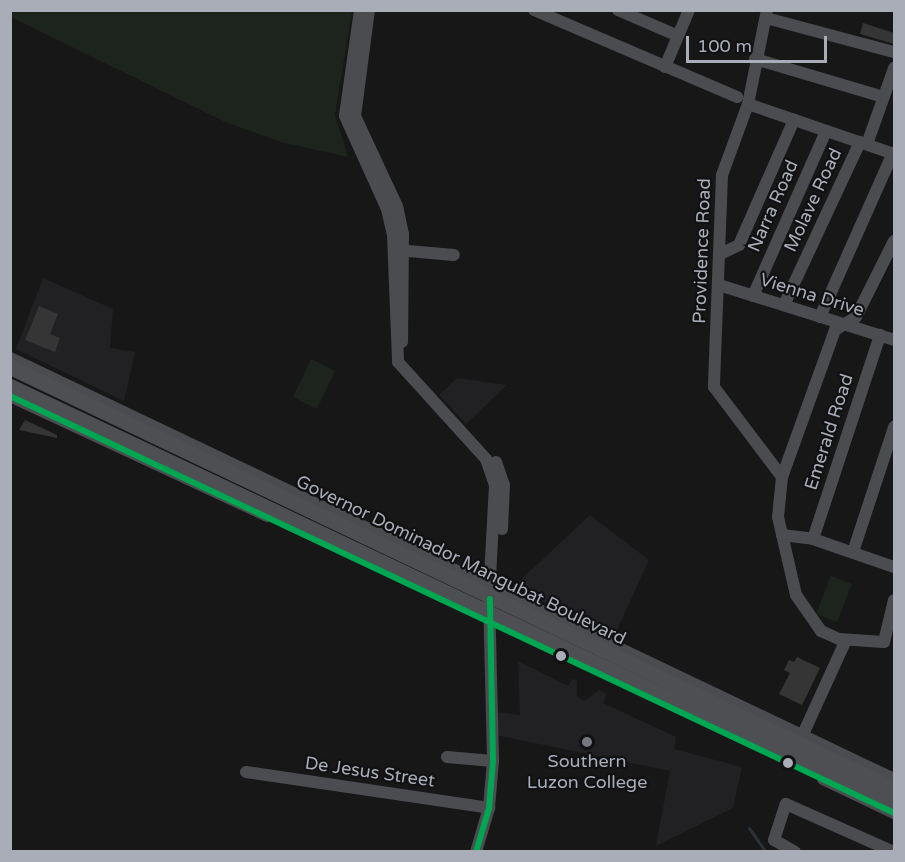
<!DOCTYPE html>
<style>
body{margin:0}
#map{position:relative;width:905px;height:862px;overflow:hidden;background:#171717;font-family:"Varela Round",sans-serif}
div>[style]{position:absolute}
.built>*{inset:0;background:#212123}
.green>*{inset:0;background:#1d241e}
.stream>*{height:3px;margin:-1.5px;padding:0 1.5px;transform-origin:1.5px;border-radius:1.5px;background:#2a3239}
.building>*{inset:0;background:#353536}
.minor>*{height:12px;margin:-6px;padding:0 6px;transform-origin:6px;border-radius:6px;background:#4b4c50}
.major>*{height:15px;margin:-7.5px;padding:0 7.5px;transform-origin:7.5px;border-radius:7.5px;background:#4d4f52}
.bus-1>*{height:6px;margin:-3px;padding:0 3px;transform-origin:3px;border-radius:3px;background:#00a651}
.dots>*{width:16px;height:16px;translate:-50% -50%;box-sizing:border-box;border:3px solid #111113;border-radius:50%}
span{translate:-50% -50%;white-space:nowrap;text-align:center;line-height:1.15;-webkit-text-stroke:4.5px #111113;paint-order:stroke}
.street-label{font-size:18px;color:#a8adb8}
.poi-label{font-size:18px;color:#a8adb8}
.frame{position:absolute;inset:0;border:12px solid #a8adb8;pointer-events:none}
.scale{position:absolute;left:686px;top:36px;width:141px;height:27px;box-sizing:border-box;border:3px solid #a8adb8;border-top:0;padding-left:8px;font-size:18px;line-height:21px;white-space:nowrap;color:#a8adb8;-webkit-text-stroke:4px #111113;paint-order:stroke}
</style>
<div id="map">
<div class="built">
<div style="clip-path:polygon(43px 278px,113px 309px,110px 348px,135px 352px,124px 401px,16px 349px)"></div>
<div style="clip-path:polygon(457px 378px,507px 385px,466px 424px,439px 395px)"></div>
<div style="clip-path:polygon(590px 515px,649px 560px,614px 637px,513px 587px)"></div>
<div style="clip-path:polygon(518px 661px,568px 686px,572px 679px,577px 680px,577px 697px,585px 701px,599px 690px,607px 694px,603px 703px,676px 737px,674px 749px,742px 767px,733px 808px,656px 846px,670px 771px,496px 735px,496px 712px,520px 715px)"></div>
</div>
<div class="green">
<div style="clip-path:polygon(10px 11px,352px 11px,335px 115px,348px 157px,281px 142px,223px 121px,11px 17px)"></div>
<div style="clip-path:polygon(311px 359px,335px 371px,317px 409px,293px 397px)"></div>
<div style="clip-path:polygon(831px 576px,852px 584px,837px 622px,816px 614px)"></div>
</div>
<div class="stream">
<div style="left:749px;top:828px;width:29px;rotate:55deg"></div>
</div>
<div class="building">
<div style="clip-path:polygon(863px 23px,894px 33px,894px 44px,860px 34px)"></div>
<div style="clip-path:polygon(39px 306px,58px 314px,50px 334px,60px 338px,55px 352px,25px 340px)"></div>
<div style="clip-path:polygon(25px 420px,57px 435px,57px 438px,19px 430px)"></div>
<div style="clip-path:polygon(797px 657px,820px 668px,802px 705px,779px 694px,790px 673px,784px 670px,789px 660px,794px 662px)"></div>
</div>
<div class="minor">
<div style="left:360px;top:10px;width:107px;rotate:98.1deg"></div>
<div style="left:345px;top:116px;width:102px;rotate:65.7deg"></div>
<div style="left:387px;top:209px;width:27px;rotate:77deg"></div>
<div style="left:393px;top:235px;width:127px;rotate:87.7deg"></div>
<div style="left:398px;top:362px;width:131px;rotate:47.8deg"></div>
<div style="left:486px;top:459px;width:28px;rotate:71deg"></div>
<div style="left:495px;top:485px;width:110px;rotate:93.1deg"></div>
<div style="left:489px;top:595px;width:166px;rotate:88.6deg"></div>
<div style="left:493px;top:761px;width:47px;rotate:94.9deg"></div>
<div style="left:489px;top:808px;width:46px;rotate:106.5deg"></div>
<div style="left:369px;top:10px;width:107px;rotate:97.5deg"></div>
<div style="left:355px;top:116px;width:99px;rotate:65deg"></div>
<div style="left:397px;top:206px;width:29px;rotate:78deg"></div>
<div style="left:403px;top:234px;width:108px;rotate:90.5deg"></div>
<div style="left:534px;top:10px;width:221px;rotate:23.2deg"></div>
<div style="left:618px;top:10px;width:65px;rotate:23.4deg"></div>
<div style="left:767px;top:10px;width:96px;rotate:101.4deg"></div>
<div style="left:748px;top:104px;width:76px;rotate:110.1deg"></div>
<div style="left:722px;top:175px;width:212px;rotate:92.2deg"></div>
<div style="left:714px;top:387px;width:113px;rotate:52.9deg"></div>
<div style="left:766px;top:18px;width:132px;rotate:14.9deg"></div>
<div style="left:755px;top:59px;width:134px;rotate:16.5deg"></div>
<div style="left:665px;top:67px;width:62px;rotate:-67.2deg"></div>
<div style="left:748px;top:104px;width:154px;rotate:18.9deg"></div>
<div style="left:867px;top:144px;width:81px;rotate:-70.4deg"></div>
<div style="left:894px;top:241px;width:85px;rotate:116.6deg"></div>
<div style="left:856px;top:317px;width:25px;rotate:148deg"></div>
<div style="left:835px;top:330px;width:156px;rotate:109.8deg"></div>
<div style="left:782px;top:477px;width:40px;rotate:95.7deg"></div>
<div style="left:778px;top:517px;width:80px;rotate:77deg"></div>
<div style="left:796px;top:595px;width:44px;rotate:55.2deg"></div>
<div style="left:821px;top:631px;width:20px;rotate:24deg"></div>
<div style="left:839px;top:639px;width:45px;rotate:3.8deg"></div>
<div style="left:884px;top:642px;width:43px;rotate:-76.6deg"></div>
<div style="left:397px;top:250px;width:57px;rotate:5deg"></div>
<div style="left:720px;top:254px;width:21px;rotate:-25deg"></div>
<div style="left:739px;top:245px;width:137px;rotate:-66.3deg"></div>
<div style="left:719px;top:285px;width:183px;rotate:17.4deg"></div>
<div style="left:753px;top:296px;width:180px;rotate:-66.1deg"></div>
<div style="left:784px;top:305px;width:180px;rotate:-65deg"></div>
<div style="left:820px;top:317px;width:180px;rotate:-66deg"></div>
<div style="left:10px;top:358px;width:979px;rotate:25.47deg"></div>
<div style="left:10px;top:396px;width:284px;rotate:25deg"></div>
<div style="left:496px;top:462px;width:24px;rotate:71deg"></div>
<div style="left:504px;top:485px;width:44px;rotate:92.6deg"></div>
<div style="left:782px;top:535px;width:31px;rotate:7deg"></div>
<div style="left:813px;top:539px;width:86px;rotate:19.1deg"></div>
<div style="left:813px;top:539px;width:215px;rotate:-71.8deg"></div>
<div style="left:853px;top:552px;width:132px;rotate:-71.8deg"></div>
<div style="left:799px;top:743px;width:113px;rotate:-65.5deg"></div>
<div style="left:447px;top:757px;width:46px;rotate:5deg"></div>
<div style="left:246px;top:772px;width:246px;rotate:8.4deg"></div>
<div style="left:823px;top:779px;width:79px;rotate:25.6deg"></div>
<div style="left:795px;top:852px;width:24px;rotate:-150deg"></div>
<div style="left:774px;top:840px;width:38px;rotate:-72deg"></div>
<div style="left:786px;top:804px;width:118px;rotate:24deg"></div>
</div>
<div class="major">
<div style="left:10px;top:367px;width:980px;rotate:25.52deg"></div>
<div style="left:10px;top:386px;width:978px;rotate:25.31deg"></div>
</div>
<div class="bus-1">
<div style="left:10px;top:396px;width:977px;rotate:25.25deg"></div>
<div style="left:476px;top:852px;width:46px;rotate:-73.5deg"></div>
<div style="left:489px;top:808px;width:47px;rotate:-85.1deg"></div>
<div style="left:493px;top:761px;width:162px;rotate:-91.1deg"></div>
</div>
<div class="dots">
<div style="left:561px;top:656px;background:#a8adb8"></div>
<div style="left:587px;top:742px;background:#757880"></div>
<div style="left:788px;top:763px;background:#a8adb8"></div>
</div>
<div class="street-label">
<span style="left:813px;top:200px;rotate:-65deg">Molave Road</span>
<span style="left:773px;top:206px;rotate:-66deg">Narra Road</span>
<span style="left:702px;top:251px;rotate:-88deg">Providence Road</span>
<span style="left:812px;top:295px;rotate:17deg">Vienna Drive</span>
<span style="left:829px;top:432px;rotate:-72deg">Emerald Road</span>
<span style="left:461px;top:560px;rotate:26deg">Governor Dominador Mangubat Boulevard</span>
<span style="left:370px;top:772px;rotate:8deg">De Jesus Street</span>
</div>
<div class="poi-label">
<span style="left:587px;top:772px">Southern<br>Luzon College</span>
</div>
<div class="frame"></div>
<div class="scale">100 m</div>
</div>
